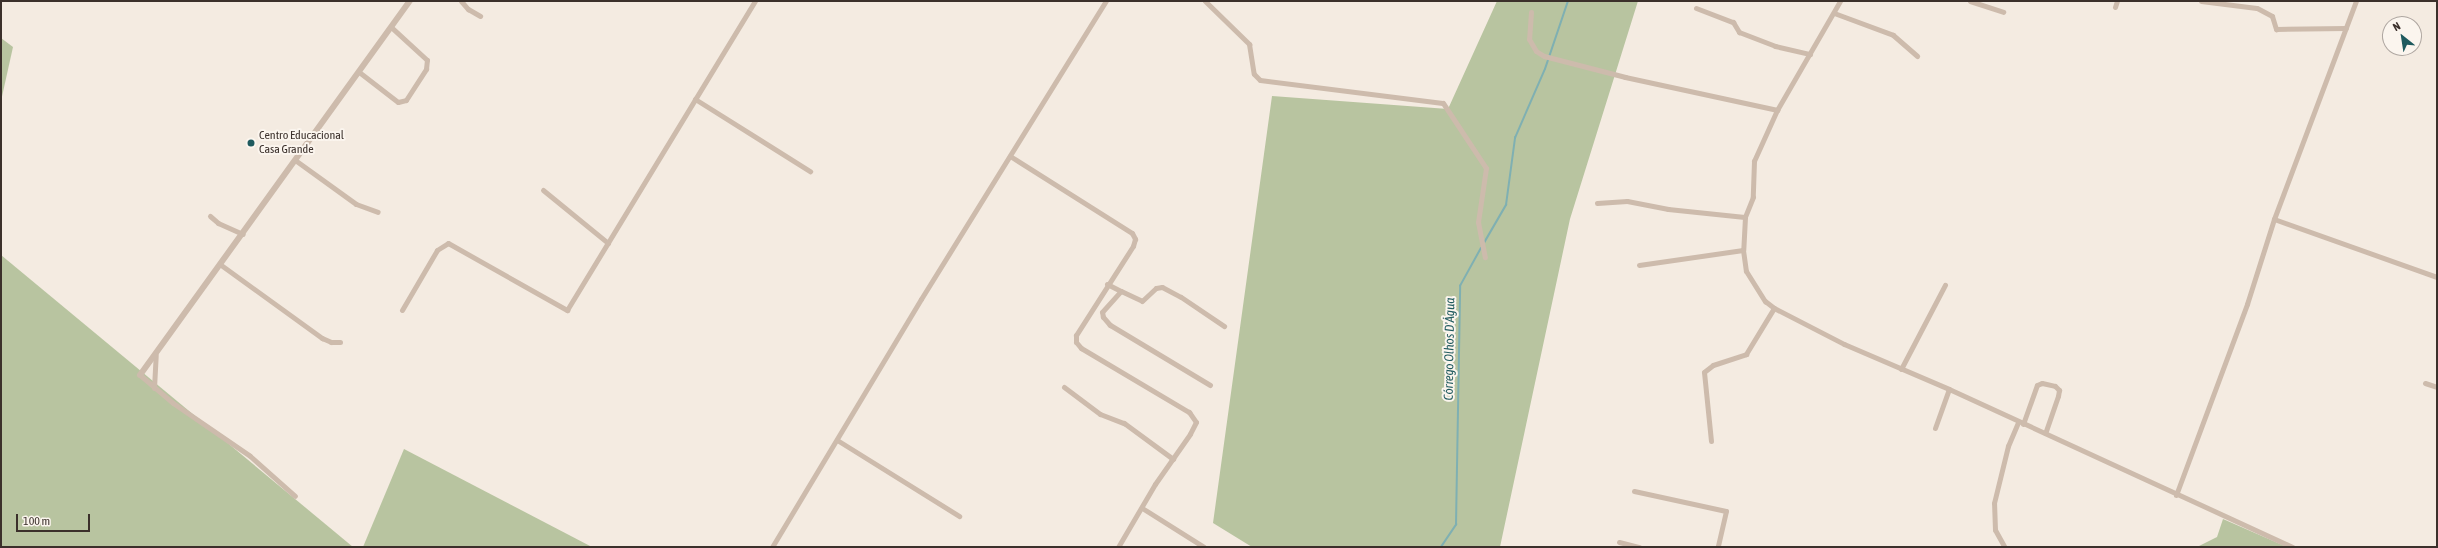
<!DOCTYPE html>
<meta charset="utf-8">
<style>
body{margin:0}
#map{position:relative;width:2438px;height:548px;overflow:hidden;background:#f4ebe1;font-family:"Asap Condensed",sans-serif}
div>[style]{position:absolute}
.green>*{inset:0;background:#b8c4a0}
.stream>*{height:1.5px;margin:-0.75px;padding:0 0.75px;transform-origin:0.75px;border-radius:0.75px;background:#7fb0b2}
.minor>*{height:5px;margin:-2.5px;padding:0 2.5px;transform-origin:2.5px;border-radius:2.5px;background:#cdbbac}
.tertiary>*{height:6px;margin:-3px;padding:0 3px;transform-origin:3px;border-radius:3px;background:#cdbbac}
.dots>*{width:11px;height:11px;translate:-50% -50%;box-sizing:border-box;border:2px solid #fbf5ee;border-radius:50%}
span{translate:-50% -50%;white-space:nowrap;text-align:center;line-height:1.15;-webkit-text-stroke:4px #fbf5ee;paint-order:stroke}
.poi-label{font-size:12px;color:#3b302b}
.left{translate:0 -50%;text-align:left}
.water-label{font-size:13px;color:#1f5a5e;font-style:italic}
.frame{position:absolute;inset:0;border:2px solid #3b302b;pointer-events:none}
.north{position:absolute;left:2382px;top:16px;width:40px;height:40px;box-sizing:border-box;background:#fbf5ee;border:1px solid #aea6a0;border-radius:50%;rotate:330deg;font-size:11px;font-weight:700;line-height:16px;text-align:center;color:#3b302b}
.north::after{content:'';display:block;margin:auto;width:14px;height:18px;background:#1f5a5e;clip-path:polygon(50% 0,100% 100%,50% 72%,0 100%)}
.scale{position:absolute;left:16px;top:514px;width:74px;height:18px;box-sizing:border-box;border:2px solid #3b302b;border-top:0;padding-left:5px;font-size:12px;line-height:14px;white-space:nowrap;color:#3b302b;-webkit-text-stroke:3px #fbf5ee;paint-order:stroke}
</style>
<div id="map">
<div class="green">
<div style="clip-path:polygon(1497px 1px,1638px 1px,1570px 219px,1500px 547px,1252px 547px,1213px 523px,1272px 96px,1448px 109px)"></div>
<div style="clip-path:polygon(1px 38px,13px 47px,1px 101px)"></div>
<div style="clip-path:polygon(1px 255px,353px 547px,1px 547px)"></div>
<div style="clip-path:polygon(404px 449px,592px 547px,363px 547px)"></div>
<div style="clip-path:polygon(2223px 519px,2287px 547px,2197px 547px,2217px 537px)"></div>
</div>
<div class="stream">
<div style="left:1484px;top:243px;width:44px;rotate:-59.9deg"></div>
<div style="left:1506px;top:205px;width:68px;rotate:-82.3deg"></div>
<div style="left:1515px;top:138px;width:75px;rotate:-66.5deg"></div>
<div style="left:1545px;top:69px;width:72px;rotate:-71.3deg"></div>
<div style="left:1441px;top:547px;width:27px;rotate:-56deg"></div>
<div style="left:1456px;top:525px;width:239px;rotate:-89deg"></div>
<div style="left:1460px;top:286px;width:43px;rotate:-61.1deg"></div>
</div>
<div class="minor">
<div style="left:461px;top:1px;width:11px;rotate:49deg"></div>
<div style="left:468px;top:9px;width:14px;rotate:30deg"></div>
<div style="left:1205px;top:1px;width:62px;rotate:44.3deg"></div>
<div style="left:1249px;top:44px;width:30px;rotate:81deg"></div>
<div style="left:1254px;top:74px;width:8px;rotate:45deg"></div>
<div style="left:1260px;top:80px;width:184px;rotate:7.2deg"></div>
<div style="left:1443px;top:103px;width:78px;rotate:56.5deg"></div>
<div style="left:1486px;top:168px;width:55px;rotate:98.4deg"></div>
<div style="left:1478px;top:222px;width:36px;rotate:79deg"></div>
<div style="left:1840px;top:1px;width:126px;rotate:120deg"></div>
<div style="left:1777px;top:110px;width:56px;rotate:114.3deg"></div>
<div style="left:1754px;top:161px;width:36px;rotate:92deg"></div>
<div style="left:1753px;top:197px;width:22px;rotate:112deg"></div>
<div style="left:1745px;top:217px;width:33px;rotate:93deg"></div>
<div style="left:1743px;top:250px;width:21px;rotate:82deg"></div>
<div style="left:1746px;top:271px;width:36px;rotate:58deg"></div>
<div style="left:1765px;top:301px;width:11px;rotate:38deg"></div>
<div style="left:1774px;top:308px;width:79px;rotate:27.2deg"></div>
<div style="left:1844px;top:344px;width:114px;rotate:23.2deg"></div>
<div style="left:1949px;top:389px;width:378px;rotate:24.7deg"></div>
<div style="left:1970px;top:1px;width:35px;rotate:18deg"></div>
<div style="left:2201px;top:1px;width:56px;rotate:7.1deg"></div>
<div style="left:2257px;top:8px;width:17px;rotate:28deg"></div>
<div style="left:2272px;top:16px;width:14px;rotate:73deg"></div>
<div style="left:2276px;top:29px;width:70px;rotate:-0.8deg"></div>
<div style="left:2115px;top:7px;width:6px;rotate:-72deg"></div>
<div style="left:1696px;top:8px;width:40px;rotate:21deg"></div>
<div style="left:1733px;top:22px;width:12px;rotate:59deg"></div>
<div style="left:1739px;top:32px;width:39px;rotate:21deg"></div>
<div style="left:1775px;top:46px;width:36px;rotate:13deg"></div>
<div style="left:1531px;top:12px;width:27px;rotate:94deg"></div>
<div style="left:1529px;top:39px;width:14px;rotate:60deg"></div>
<div style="left:1536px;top:51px;width:9px;rotate:32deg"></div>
<div style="left:1544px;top:56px;width:84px;rotate:14.5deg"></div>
<div style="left:1625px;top:77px;width:156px;rotate:12.2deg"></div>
<div style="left:1834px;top:13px;width:63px;rotate:20.4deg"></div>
<div style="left:1893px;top:35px;width:32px;rotate:41deg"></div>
<div style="left:359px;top:72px;width:49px;rotate:37.6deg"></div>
<div style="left:398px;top:102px;width:8px;rotate:-14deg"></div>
<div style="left:406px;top:100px;width:37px;rotate:-57deg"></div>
<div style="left:426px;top:69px;width:9px;rotate:-84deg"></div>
<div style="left:427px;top:60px;width:49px;rotate:-137.5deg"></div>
<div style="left:695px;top:99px;width:136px;rotate:32.1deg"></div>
<div style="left:1010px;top:156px;width:144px;rotate:32.3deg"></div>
<div style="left:1132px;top:233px;width:7px;rotate:63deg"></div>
<div style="left:1135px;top:239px;width:7px;rotate:106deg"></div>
<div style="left:1133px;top:246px;width:106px;rotate:122.6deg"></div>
<div style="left:1076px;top:335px;width:7px;rotate:90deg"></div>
<div style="left:1076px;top:342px;width:8px;rotate:50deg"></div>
<div style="left:1081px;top:348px;width:126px;rotate:30.7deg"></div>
<div style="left:1189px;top:412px;width:12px;rotate:55deg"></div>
<div style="left:1196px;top:422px;width:13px;rotate:117deg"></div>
<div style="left:1190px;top:434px;width:61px;rotate:125deg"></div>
<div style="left:1155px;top:484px;width:73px;rotate:120.4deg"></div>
<div style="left:295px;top:160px;width:75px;rotate:35.8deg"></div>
<div style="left:356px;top:204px;width:23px;rotate:20deg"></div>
<div style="left:543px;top:190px;width:84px;rotate:39.2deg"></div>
<div style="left:1597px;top:203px;width:30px;rotate:-4deg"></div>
<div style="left:1627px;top:201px;width:42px;rotate:11deg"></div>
<div style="left:1668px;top:209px;width:77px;rotate:5.9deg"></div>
<div style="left:210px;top:216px;width:11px;rotate:41deg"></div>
<div style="left:218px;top:223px;width:27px;rotate:24deg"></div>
<div style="left:2274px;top:219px;width:173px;rotate:19.6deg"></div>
<div style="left:221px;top:265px;width:125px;rotate:35.9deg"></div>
<div style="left:322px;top:338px;width:10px;rotate:24deg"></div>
<div style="left:331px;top:342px;width:9px"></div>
<div style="left:1639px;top:265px;width:105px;rotate:-8.2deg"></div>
<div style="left:1107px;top:284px;width:16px;rotate:27deg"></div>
<div style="left:402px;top:310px;width:69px;rotate:-59.7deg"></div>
<div style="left:437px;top:250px;width:13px;rotate:-32deg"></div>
<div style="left:448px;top:243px;width:137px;rotate:29.4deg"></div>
<div style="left:567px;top:310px;width:362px;rotate:-58.7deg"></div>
<div style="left:1901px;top:369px;width:95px;rotate:-62.4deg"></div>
<div style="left:140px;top:375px;width:43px;rotate:40.3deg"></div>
<div style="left:173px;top:403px;width:93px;rotate:34.5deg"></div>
<div style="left:250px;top:456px;width:60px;rotate:41.6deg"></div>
<div style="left:2425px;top:383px;width:13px;rotate:18deg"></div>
<div style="left:1210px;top:385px;width:117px;rotate:-149deg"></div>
<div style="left:1110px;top:325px;width:11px;rotate:-131deg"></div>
<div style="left:1103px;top:317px;width:5px;rotate:-101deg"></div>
<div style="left:1102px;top:312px;width:28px;rotate:-48deg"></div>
<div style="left:1121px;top:291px;width:23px;rotate:25deg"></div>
<div style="left:1142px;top:301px;width:19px;rotate:-43deg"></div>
<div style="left:1156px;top:288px;width:6px;rotate:-9deg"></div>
<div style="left:1162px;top:287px;width:21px;rotate:28deg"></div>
<div style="left:1181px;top:297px;width:52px;rotate:34deg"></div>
<div style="left:1064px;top:387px;width:45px;rotate:36.9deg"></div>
<div style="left:1100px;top:414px;width:26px;rotate:21deg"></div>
<div style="left:1124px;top:423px;width:61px;rotate:36.3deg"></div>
<div style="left:154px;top:388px;width:33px;rotate:-87deg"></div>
<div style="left:2023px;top:424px;width:41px;rotate:-70.3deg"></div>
<div style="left:2037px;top:385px;width:5px;rotate:-22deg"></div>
<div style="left:2042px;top:383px;width:13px;rotate:13deg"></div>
<div style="left:2055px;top:386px;width:6px;rotate:45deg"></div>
<div style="left:2059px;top:390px;width:6px;rotate:99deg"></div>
<div style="left:2058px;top:396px;width:39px;rotate:109deg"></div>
<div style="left:1935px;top:428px;width:41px;rotate:-70.3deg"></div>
<div style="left:837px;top:440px;width:144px;rotate:31.9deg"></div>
<div style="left:1711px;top:441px;width:69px;rotate:-95.8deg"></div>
<div style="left:1704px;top:372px;width:11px;rotate:-38deg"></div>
<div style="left:1713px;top:365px;width:35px;rotate:-18deg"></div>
<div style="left:1746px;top:354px;width:54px;rotate:-58.7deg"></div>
<div style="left:1634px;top:491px;width:94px;rotate:12.3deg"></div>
<div style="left:1726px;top:511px;width:37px;rotate:103deg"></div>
<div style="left:2176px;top:495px;width:204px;rotate:-69.6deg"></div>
<div style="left:2247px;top:304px;width:89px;rotate:-72.4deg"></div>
<div style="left:2274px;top:219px;width:233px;rotate:-69.4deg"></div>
<div style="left:1142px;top:508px;width:73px;rotate:32.2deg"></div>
<div style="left:1619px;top:542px;width:21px;rotate:14deg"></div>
<div style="left:2004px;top:546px;width:18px;rotate:-119deg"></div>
<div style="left:1995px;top:530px;width:27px;rotate:-92deg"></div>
<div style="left:1994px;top:503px;width:59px;rotate:-76.2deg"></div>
<div style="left:2008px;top:446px;width:26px;rotate:-67deg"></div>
<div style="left:772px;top:547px;width:289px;rotate:-59deg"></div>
<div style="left:921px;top:299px;width:351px;rotate:-58.2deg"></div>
</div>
<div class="tertiary">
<div style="left:140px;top:375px;width:461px;rotate:-54.2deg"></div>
</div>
<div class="dots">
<div style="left:251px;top:143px;background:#1f5a5e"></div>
</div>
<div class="poi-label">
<span class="left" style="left:259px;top:143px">Centro Educacional<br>Casa Grande</span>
</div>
<div class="water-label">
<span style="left:1450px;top:349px;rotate:-89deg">Córrego Olhos D'Água</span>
</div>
<div class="frame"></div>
<div class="north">N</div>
<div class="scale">100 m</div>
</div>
